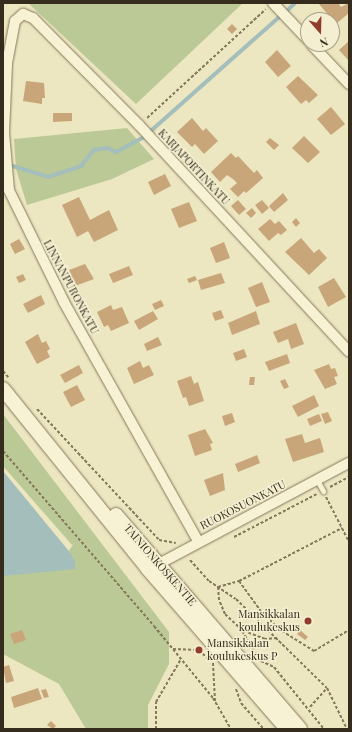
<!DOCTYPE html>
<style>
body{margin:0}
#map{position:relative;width:352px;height:732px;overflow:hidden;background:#ece6c1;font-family:"Playfair Display",serif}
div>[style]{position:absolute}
.green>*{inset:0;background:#bbc996}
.water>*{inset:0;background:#a4bebb}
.stream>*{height:3.5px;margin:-1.75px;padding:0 1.75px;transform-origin:1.75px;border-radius:1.75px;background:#a4bebb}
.building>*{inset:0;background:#c8a679}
.path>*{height:2px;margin-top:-1px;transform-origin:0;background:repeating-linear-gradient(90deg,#84775a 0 3px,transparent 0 5px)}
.roads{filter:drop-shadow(0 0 1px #84775a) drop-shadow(0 0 1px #84775a)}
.service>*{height:5px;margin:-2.5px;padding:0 2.5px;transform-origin:2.5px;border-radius:2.5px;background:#f7f2d4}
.minor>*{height:10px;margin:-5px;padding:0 5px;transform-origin:5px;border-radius:5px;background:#f7f2d4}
.secondary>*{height:14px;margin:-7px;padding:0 7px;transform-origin:7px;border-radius:7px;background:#f7f2d4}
.dots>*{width:11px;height:11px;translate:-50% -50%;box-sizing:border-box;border:2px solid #f4efd1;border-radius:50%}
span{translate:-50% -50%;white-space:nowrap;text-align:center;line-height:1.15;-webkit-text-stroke:3px #f4efd1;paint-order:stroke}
.street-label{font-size:11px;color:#352c1d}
.poi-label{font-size:11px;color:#352c1d}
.right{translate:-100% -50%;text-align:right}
.left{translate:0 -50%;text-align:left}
.frame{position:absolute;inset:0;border:4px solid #352c1d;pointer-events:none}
.north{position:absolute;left:300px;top:12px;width:40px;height:40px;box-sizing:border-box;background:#f4efd1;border:1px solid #a8a189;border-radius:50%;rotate:160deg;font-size:11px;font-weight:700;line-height:16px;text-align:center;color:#352c1d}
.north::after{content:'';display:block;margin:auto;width:14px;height:18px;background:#913c2c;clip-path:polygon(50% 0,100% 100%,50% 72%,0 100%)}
</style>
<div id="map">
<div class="green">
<div style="clip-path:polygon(28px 3px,243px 3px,136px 104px)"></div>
<div style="clip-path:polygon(127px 128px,154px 159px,112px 179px,27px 205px,16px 169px,14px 139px)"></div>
<div style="clip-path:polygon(3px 414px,169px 632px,169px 664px,148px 705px,148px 729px,86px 729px,59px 684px,3px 654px,3px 563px,62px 560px,75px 542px,72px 545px,3px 466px)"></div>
</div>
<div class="water">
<div style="clip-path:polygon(3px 471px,68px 550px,75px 561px,75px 569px,3px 576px)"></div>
</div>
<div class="stream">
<div style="left:288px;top:10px;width:10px;rotate:-45deg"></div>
<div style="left:152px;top:130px;width:169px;rotate:-41.6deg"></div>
<div style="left:13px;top:166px;width:37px;rotate:17deg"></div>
<div style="left:48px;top:177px;width:35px;rotate:-18deg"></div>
<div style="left:81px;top:166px;width:21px;rotate:-51deg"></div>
<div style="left:94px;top:150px;width:14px;rotate:-8deg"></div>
<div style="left:108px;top:148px;width:9px;rotate:27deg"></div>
<div style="left:116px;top:152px;width:30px;rotate:-28deg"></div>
</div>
<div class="building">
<div style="clip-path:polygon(321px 3px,338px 3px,341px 7px,349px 3px,349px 13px,336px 24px,319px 4px)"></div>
<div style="clip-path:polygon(232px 24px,237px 29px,232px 34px,227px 29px)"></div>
<div style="clip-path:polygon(349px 41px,349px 61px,339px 50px)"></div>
<div style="clip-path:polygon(277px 50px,291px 66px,278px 77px,265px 62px)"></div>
<div style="clip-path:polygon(298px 76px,318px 95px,309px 103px,306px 100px,301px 104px,286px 87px)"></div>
<div style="clip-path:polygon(26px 81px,44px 83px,45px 98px,42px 98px,42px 104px,23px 101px)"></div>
<div style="clip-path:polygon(331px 107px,345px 124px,331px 135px,317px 119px)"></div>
<div style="clip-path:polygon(53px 113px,72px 113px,72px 121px,53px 122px)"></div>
<div style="clip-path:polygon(192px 118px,203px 131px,206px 128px,218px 141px,204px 154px,195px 144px,192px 147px,177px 132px)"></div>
<div style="clip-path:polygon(304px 136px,320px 152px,308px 163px,292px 148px)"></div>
<div style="clip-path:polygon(270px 138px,279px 145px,274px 150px,266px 142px)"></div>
<div style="clip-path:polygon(231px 153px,236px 158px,238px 156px,254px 173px,257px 170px,263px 178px,246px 193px,244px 191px,238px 197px,230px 189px,237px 183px,233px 179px,227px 175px,220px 182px,211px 172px)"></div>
<div style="clip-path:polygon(165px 174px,171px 186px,154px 195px,148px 182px)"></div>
<div style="clip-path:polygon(283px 193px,288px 200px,274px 212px,269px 206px)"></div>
<div style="clip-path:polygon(79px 197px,90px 220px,109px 210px,118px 230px,94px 242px,88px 231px,77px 237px,62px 205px)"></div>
<div style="clip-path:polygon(238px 200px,246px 209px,239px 215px,231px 206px)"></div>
<div style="clip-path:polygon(262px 200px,269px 208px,262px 214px,255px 205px)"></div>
<div style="clip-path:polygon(189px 202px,197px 221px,179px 228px,171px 209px)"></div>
<div style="clip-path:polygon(252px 208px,256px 213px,251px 218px,246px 213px)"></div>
<div style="clip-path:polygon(296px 218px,300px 223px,296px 227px,292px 222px)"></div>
<div style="clip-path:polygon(270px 219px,275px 224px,279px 221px,287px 230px,281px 235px,278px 233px,269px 241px,258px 229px)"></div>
<div style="clip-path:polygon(301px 238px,314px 253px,319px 249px,327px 258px,309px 275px,285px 252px)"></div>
<div style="clip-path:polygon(19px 239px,25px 249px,15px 254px,10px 244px)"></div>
<div style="clip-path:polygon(224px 242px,230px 258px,216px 263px,210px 248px)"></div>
<div style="clip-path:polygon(85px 264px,94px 279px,75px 286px,69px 270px)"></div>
<div style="clip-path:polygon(129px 266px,133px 275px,113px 283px,109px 274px)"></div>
<div style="clip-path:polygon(221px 273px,225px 283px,201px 290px,198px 280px)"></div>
<div style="clip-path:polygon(23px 274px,26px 280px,19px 283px,16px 277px)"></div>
<div style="clip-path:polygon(195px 276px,197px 280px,189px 283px,187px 279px)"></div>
<div style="clip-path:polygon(334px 278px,346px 297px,328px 307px,318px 287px)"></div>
<div style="clip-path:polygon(262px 282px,270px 302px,256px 307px,248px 288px)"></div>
<div style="clip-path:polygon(41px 295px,45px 304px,28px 313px,23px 304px)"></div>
<div style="clip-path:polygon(161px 300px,164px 306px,155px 310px,152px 304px)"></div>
<div style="clip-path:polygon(111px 305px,113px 310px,122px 307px,129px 323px,111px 331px,108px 325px,104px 327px,97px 312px)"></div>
<div style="clip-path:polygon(221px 310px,224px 318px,215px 321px,212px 313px)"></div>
<div style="clip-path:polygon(153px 311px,158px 319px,139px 330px,134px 321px)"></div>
<div style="clip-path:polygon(256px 311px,260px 324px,232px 335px,228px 323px)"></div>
<div style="clip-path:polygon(296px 323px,304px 344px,291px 349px,288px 339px,278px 343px,273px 332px)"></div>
<div style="clip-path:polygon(38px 334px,42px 343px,46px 341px,50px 349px,47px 351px,50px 357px,37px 364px,25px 342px)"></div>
<div style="clip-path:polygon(158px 337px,162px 345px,147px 351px,144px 344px)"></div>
<div style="clip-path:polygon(244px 349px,247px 357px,236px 361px,233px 353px)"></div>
<div style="clip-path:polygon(287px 354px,290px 363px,269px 371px,265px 362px)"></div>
<div style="clip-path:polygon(140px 361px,143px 368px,149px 365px,154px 375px,134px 384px,127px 368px)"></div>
<div style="clip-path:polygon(329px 364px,331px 369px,335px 368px,338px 376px,334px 377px,337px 384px,325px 389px,314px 370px)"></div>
<div style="clip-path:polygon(79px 365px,83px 373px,65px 383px,60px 375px)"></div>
<div style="clip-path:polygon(191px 376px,194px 384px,198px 382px,204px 401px,189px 406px,186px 397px,183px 398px,177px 381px)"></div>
<div style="clip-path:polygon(250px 377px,255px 377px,254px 385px,249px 385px)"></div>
<div style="clip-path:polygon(285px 379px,289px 387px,284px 389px,280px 381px)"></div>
<div style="clip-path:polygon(77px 385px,85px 400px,71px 407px,63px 392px)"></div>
<div style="clip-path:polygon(314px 395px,319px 406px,298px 417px,292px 406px)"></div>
<div style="clip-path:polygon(328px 412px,332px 421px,325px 424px,321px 414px)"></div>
<div style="clip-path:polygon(232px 413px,235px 422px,225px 426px,222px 416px)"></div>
<div style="clip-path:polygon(319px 414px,322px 421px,310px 426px,307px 419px)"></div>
<div style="clip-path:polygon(205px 429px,213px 443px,210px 444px,212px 450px,195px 456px,188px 435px)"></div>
<div style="clip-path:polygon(302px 434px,305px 443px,320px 438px,324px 452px,293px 462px,285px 439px)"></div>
<div style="clip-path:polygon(257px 455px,260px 463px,238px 472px,235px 464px)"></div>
<div style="clip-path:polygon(223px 473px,225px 490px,210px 496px,204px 480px)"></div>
<div style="clip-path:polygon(22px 630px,26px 640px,14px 644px,10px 634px)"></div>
<div style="clip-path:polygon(300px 630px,308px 637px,305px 640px,297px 634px)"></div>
<div style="clip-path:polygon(9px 665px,14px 681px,6px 683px,3px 667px)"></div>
<div style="clip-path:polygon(38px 688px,42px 699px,14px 708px,11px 697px)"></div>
<div style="clip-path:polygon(46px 689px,49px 697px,44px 698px,41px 690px)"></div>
<div style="clip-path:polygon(51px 721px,56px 726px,53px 729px,47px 725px)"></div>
</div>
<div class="path">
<div style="left:147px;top:118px;width:161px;rotate:-42.5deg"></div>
<div style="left:3px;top:371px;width:9px;rotate:49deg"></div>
<div style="left:37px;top:409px;width:179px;rotate:47deg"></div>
<div style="left:159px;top:540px;width:17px;rotate:10deg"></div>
<div style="left:3px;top:451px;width:231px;rotate:49.2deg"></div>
<div style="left:154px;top:626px;width:93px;rotate:50.7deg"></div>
<div style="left:213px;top:698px;width:36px;rotate:60deg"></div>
<div style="left:330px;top:487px;width:21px;rotate:-28deg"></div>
<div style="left:326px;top:497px;width:51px;rotate:62.9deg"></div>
<div style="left:234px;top:537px;width:93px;rotate:-27.4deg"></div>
<div style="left:190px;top:560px;width:28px;rotate:48deg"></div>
<div style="left:209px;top:581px;width:32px;rotate:34deg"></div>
<div style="left:236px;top:599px;width:127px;rotate:44.4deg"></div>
<div style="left:327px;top:688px;width:46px;rotate:64deg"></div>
<div style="left:239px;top:581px;width:116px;rotate:-27.2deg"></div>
<div style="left:242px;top:631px;width:36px;rotate:58deg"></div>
<div style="left:261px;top:661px;width:14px;rotate:25deg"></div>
<div style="left:274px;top:667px;width:80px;rotate:51.1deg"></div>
<div style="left:277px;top:638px;width:12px;rotate:175deg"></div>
<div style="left:265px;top:639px;width:25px;rotate:-159deg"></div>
<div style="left:242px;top:630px;width:23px;rotate:-137deg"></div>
<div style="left:225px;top:614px;width:15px;rotate:-113deg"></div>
<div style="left:219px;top:600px;width:13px;rotate:-94deg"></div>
<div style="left:218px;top:587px;width:22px;rotate:-16deg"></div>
<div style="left:239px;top:581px;width:39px;rotate:54deg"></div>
<div style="left:262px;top:613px;width:27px;rotate:42deg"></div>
<div style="left:282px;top:631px;width:38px;rotate:32deg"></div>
<div style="left:314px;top:651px;width:41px;rotate:-31deg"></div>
<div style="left:173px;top:649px;width:26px;rotate:2deg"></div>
<div style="left:199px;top:650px;width:13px;rotate:45deg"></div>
<div style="left:213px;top:663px;width:38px;rotate:87deg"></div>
<div style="left:236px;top:689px;width:15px;rotate:70deg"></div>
<div style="left:241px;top:703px;width:35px;rotate:49deg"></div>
<div style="left:310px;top:707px;width:25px;rotate:-48deg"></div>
<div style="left:156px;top:729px;width:27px;rotate:-90deg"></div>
<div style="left:156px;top:702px;width:50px;rotate:-59.8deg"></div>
</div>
<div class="roads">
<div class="service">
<div style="left:317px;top:480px;width:13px;rotate:61deg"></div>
</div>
<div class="minor">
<div style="left:273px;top:3px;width:51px;rotate:46.6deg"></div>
<div style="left:311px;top:44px;width:55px;rotate:46.5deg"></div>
<div style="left:198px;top:541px;width:274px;rotate:-119.3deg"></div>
<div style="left:64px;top:302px;width:125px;rotate:-116.2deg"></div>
<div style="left:9px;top:190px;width:57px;rotate:-95deg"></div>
<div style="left:4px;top:133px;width:70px;rotate:-87.5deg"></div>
<div style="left:7px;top:63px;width:43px;rotate:-79.2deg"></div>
<div style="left:15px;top:21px;width:11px;rotate:-41deg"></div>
<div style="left:23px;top:14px;width:11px;rotate:22deg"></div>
<div style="left:33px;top:18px;width:151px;rotate:45.3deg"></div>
<div style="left:139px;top:125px;width:309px;rotate:47.2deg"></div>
<div style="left:153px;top:567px;width:222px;rotate:-28deg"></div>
</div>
<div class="secondary">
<div style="left:3px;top:389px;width:231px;rotate:51.1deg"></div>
<div style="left:148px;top:569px;width:212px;rotate:49deg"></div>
<div style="left:116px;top:515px;width:282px;rotate:49.3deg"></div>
</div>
</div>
<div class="dots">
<div style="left:308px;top:621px;background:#913c2c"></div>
<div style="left:199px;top:650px;background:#913c2c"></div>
</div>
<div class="street-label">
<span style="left:194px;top:167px;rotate:47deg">KARJAPORTINKATU</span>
<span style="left:71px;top:287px;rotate:62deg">LINNANPURONKATU</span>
<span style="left:243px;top:505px;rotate:-27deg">RUOKOSUONKATU</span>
<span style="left:160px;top:565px;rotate:49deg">TAINIONKOSKENTIE</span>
</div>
<div class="poi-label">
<span class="right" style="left:300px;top:621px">Mansikkalan<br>koulukeskus</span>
<span class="left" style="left:207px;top:650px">Mansikkalan<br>koulukeskus P</span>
</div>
<div class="frame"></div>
<div class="north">N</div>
</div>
